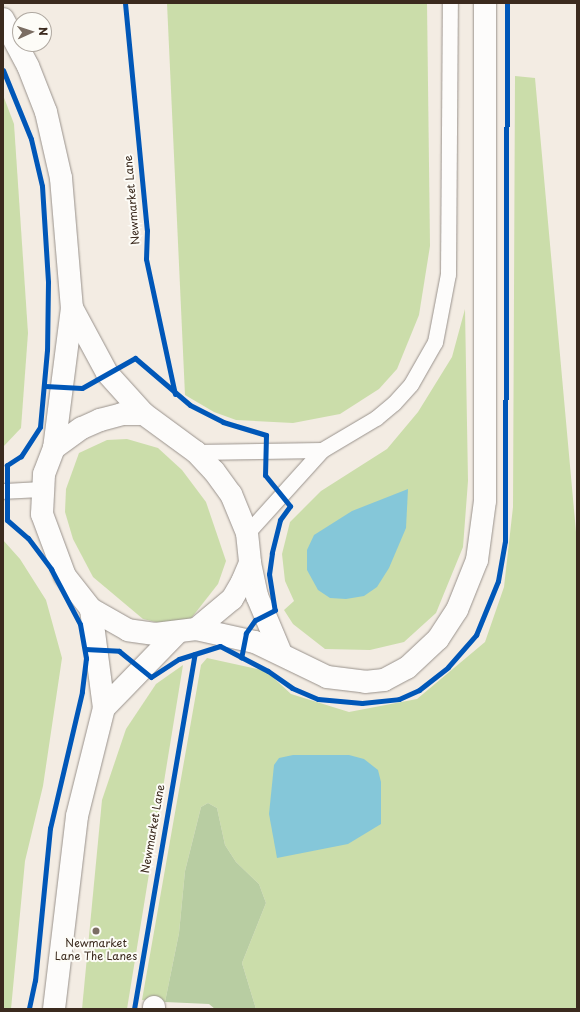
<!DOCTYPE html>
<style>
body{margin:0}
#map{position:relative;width:580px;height:1012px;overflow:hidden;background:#f3ece3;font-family:"Playpen Sans",sans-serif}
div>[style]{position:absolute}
.green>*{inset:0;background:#cbddaa}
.forest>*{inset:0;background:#b8cda2}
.water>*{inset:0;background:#85c7d9}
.roads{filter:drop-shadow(0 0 1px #99928c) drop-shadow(0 0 1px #99928c)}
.service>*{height:15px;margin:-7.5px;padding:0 7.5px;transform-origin:7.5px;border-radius:7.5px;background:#fdfcfb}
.minor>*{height:22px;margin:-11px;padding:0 11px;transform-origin:11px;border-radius:11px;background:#fdfcfb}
.secondary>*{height:22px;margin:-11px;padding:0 11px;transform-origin:11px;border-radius:11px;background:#fdfcfb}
.cycleway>*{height:5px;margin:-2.5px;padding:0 2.5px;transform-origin:2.5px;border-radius:2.5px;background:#0057b8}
.dots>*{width:11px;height:11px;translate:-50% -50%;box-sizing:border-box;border:2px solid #fdfcf7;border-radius:50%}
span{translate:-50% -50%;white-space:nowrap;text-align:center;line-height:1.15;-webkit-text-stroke:4px #fdfcf7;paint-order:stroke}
.street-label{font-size:11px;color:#3b2a1e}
.poi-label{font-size:11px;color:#3b2a1e}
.frame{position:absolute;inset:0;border:4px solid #3b2a1e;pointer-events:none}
.north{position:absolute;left:12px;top:12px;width:40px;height:40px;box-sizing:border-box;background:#fdfcf7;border:1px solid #afa8a0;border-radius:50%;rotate:87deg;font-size:11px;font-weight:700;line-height:16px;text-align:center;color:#3b2a1e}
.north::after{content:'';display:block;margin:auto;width:14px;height:18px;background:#7b6e63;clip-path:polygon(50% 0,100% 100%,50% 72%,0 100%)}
</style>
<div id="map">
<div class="green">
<div style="clip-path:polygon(167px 3px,427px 3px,430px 246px,419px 315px,397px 369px,379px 389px,340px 414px,293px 423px,236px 420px,214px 412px,185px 395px)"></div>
<div style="clip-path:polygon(515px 76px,535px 78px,577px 543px,577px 1009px,256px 1009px,242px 963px,266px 903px,259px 884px,236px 862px,225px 845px,217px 808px,208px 803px,201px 807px,185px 871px,179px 933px,165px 1002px,142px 1000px,201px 665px,207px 658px,266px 671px,291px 694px,349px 712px,417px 699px,485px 642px,504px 587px,513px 507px)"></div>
<div style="clip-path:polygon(3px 95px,14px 124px,28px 333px,21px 428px,3px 447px)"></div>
<div style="clip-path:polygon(465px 309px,468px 481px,463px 547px,436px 613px,404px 642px,370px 650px,325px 649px,293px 624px,284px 610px,294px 601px,285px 581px,282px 554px,290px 522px,321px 491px,387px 449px,418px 412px,452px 357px)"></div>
<div style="clip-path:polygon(127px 439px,158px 448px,182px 470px,206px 502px,226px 561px,218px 584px,189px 621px,164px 624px,143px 619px,93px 577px,73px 539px,65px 512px,66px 489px,79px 453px,107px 440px)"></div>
<div style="clip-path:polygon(3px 540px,20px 559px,46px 600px,62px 658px,43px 786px,25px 861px,11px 1009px,3px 1009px)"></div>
<div style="clip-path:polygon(183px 665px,127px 1009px,82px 1009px,102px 800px,126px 729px,156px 684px)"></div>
</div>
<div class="forest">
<div style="clip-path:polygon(208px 803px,217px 808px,225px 845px,236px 862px,259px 884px,266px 903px,242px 963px,256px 1009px,215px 1009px,209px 1004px,165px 1002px,179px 933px,185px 871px,201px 807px)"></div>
</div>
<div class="water">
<div style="clip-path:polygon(408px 489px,406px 528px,389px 568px,377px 587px,364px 596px,346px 599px,330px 598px,318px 590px,307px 570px,307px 550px,314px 535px,352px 511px)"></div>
<div style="clip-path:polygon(293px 755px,349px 755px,364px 759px,378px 770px,381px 782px,381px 824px,348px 844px,277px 858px,269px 814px,274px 765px,279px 758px)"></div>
</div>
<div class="roads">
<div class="service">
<div style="left:196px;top:452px;width:126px;rotate:-0.9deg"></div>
<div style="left:3px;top:491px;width:40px;rotate:-2.9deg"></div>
<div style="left:247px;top:533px;width:112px;rotate:-47.9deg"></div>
<div style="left:322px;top:450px;width:63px;rotate:-30.7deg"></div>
<div style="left:376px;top:418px;width:23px;rotate:-40deg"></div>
<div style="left:394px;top:403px;width:25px;rotate:-48deg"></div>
<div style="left:411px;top:384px;width:48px;rotate:-60.3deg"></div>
<div style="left:435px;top:342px;width:69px;rotate:-79.2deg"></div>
<div style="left:448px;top:274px;width:271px;rotate:-89.6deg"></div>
</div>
<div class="minor">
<div style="left:250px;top:563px;width:34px;rotate:78deg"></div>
<div style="left:257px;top:596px;width:60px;rotate:67.3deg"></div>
<div style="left:196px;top:629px;width:60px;rotate:12.4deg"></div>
<div style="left:255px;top:642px;width:80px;rotate:25.9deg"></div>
<div style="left:327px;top:677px;width:38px;rotate:7deg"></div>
<div style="left:365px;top:682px;width:19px;rotate:-6deg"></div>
<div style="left:384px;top:680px;width:26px;rotate:-28deg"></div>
<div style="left:407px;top:668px;width:42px;rotate:-43.1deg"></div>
<div style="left:438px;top:639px;width:35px;rotate:-57deg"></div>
<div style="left:457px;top:610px;width:54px;rotate:-68.2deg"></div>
<div style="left:477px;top:560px;width:60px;rotate:-82.3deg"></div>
<div style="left:485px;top:501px;width:498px;rotate:-90deg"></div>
<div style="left:154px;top:1007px;width:2px;rotate:90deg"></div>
</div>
<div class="secondary">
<div style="left:3px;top:19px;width:53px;rotate:62deg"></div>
<div style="left:28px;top:66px;width:49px;rotate:68.6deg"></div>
<div style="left:46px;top:112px;width:68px;rotate:77.2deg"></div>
<div style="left:61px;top:178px;width:130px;rotate:85.2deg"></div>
<div style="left:72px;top:308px;width:141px;rotate:97.3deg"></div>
<div style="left:72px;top:308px;width:74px;rotate:61.7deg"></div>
<div style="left:107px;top:373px;width:55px;rotate:47.9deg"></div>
<div style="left:144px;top:414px;width:64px;rotate:36.2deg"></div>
<div style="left:196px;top:452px;width:26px;rotate:47deg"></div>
<div style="left:214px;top:471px;width:29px;rotate:54deg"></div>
<div style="left:231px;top:494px;width:42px;rotate:67.7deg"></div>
<div style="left:247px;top:533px;width:30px;rotate:84deg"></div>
<div style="left:250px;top:563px;width:21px;rotate:113deg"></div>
<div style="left:242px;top:582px;width:20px;rotate:120deg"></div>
<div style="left:232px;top:599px;width:47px;rotate:140.2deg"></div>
<div style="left:196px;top:629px;width:41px;rotate:173deg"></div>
<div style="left:155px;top:634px;width:27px;rotate:-172deg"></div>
<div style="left:128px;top:630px;width:43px;rotate:-150.4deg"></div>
<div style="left:91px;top:609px;width:42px;rotate:-128.2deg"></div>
<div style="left:65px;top:576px;width:66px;rotate:-110.4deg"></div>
<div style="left:42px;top:514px;width:40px;rotate:-87.1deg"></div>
<div style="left:44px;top:474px;width:28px;rotate:-69deg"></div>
<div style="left:54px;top:448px;width:34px;rotate:-36deg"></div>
<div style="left:82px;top:428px;width:20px;rotate:-24deg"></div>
<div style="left:100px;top:420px;width:23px;rotate:-15deg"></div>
<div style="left:122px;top:414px;width:22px"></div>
<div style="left:104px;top:708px;width:106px;rotate:-45.8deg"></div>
<div style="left:54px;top:1009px;width:194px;rotate:-83.2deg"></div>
<div style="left:77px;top:816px;width:111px;rotate:-76deg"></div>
<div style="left:104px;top:708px;width:100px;rotate:-97.5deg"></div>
</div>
</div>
<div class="cycleway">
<div style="left:125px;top:3px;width:228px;rotate:84.5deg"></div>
<div style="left:147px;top:230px;width:29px;rotate:92deg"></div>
<div style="left:146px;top:259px;width:138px;rotate:77.9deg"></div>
<div style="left:3px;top:70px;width:74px;rotate:67.9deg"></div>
<div style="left:31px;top:139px;width:48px;rotate:76.8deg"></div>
<div style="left:42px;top:186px;width:96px;rotate:86.4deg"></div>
<div style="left:48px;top:282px;width:68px;rotate:90.8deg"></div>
<div style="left:47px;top:350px;width:77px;rotate:95.2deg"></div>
<div style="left:40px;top:427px;width:35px;rotate:123deg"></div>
<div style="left:21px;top:456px;width:17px;rotate:147deg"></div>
<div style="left:7px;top:465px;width:55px;rotate:90deg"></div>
<div style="left:7px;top:520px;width:28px;rotate:41deg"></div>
<div style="left:28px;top:538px;width:39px;rotate:53deg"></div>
<div style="left:51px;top:569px;width:62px;rotate:62.2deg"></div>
<div style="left:80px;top:624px;width:35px;rotate:80deg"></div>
<div style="left:86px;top:658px;width:34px;rotate:97deg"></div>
<div style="left:82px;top:692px;width:140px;rotate:103.2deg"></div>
<div style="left:50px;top:828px;width:153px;rotate:95.6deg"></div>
<div style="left:35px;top:980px;width:30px;rotate:102deg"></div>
<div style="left:45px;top:386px;width:37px;rotate:3deg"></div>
<div style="left:82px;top:388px;width:61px;rotate:-29.5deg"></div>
<div style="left:135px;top:358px;width:72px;rotate:40.5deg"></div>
<div style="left:190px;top:405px;width:37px;rotate:27deg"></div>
<div style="left:223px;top:422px;width:45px;rotate:16.8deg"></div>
<div style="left:266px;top:435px;width:40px;rotate:91.4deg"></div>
<div style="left:265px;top:475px;width:40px;rotate:51deg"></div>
<div style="left:290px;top:506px;width:17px;rotate:126deg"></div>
<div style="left:280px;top:520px;width:34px;rotate:104deg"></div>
<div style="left:272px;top:553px;width:21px;rotate:98deg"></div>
<div style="left:269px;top:574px;width:36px;rotate:81deg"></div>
<div style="left:275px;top:610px;width:22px;rotate:153deg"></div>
<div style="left:255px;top:620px;width:16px;rotate:125deg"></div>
<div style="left:246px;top:633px;width:25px;rotate:101deg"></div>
<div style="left:85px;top:649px;width:34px;rotate:3deg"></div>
<div style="left:119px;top:651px;width:41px;rotate:39.1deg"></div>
<div style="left:151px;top:677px;width:33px;rotate:-33deg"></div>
<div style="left:179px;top:659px;width:43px;rotate:-17.6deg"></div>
<div style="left:220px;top:646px;width:54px;rotate:27.5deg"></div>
<div style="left:268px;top:671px;width:29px;rotate:35deg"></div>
<div style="left:292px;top:688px;width:28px;rotate:23deg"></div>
<div style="left:318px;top:699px;width:44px;rotate:5.2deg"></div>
<div style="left:362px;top:703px;width:37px;rotate:-6deg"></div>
<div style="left:399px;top:699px;width:22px;rotate:-24deg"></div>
<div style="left:419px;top:690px;width:37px;rotate:-38deg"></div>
<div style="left:448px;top:667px;width:43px;rotate:-48.8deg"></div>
<div style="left:476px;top:635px;width:58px;rotate:-67.8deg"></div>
<div style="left:498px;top:581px;width:41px;rotate:-80.1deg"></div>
<div style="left:505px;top:541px;width:538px;rotate:-89.79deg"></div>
<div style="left:134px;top:1009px;width:360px;rotate:-80.3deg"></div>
</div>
<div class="dots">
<div style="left:96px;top:931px;background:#7b6e63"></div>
</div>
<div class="street-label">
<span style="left:132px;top:200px;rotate:-95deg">Newmarket Lane</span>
<span style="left:153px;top:829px;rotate:-80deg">Newmarket Lane</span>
</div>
<div class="poi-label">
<span style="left:96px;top:950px">Newmarket<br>Lane The Lanes</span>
</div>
<div class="frame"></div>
<div class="north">N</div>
</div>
